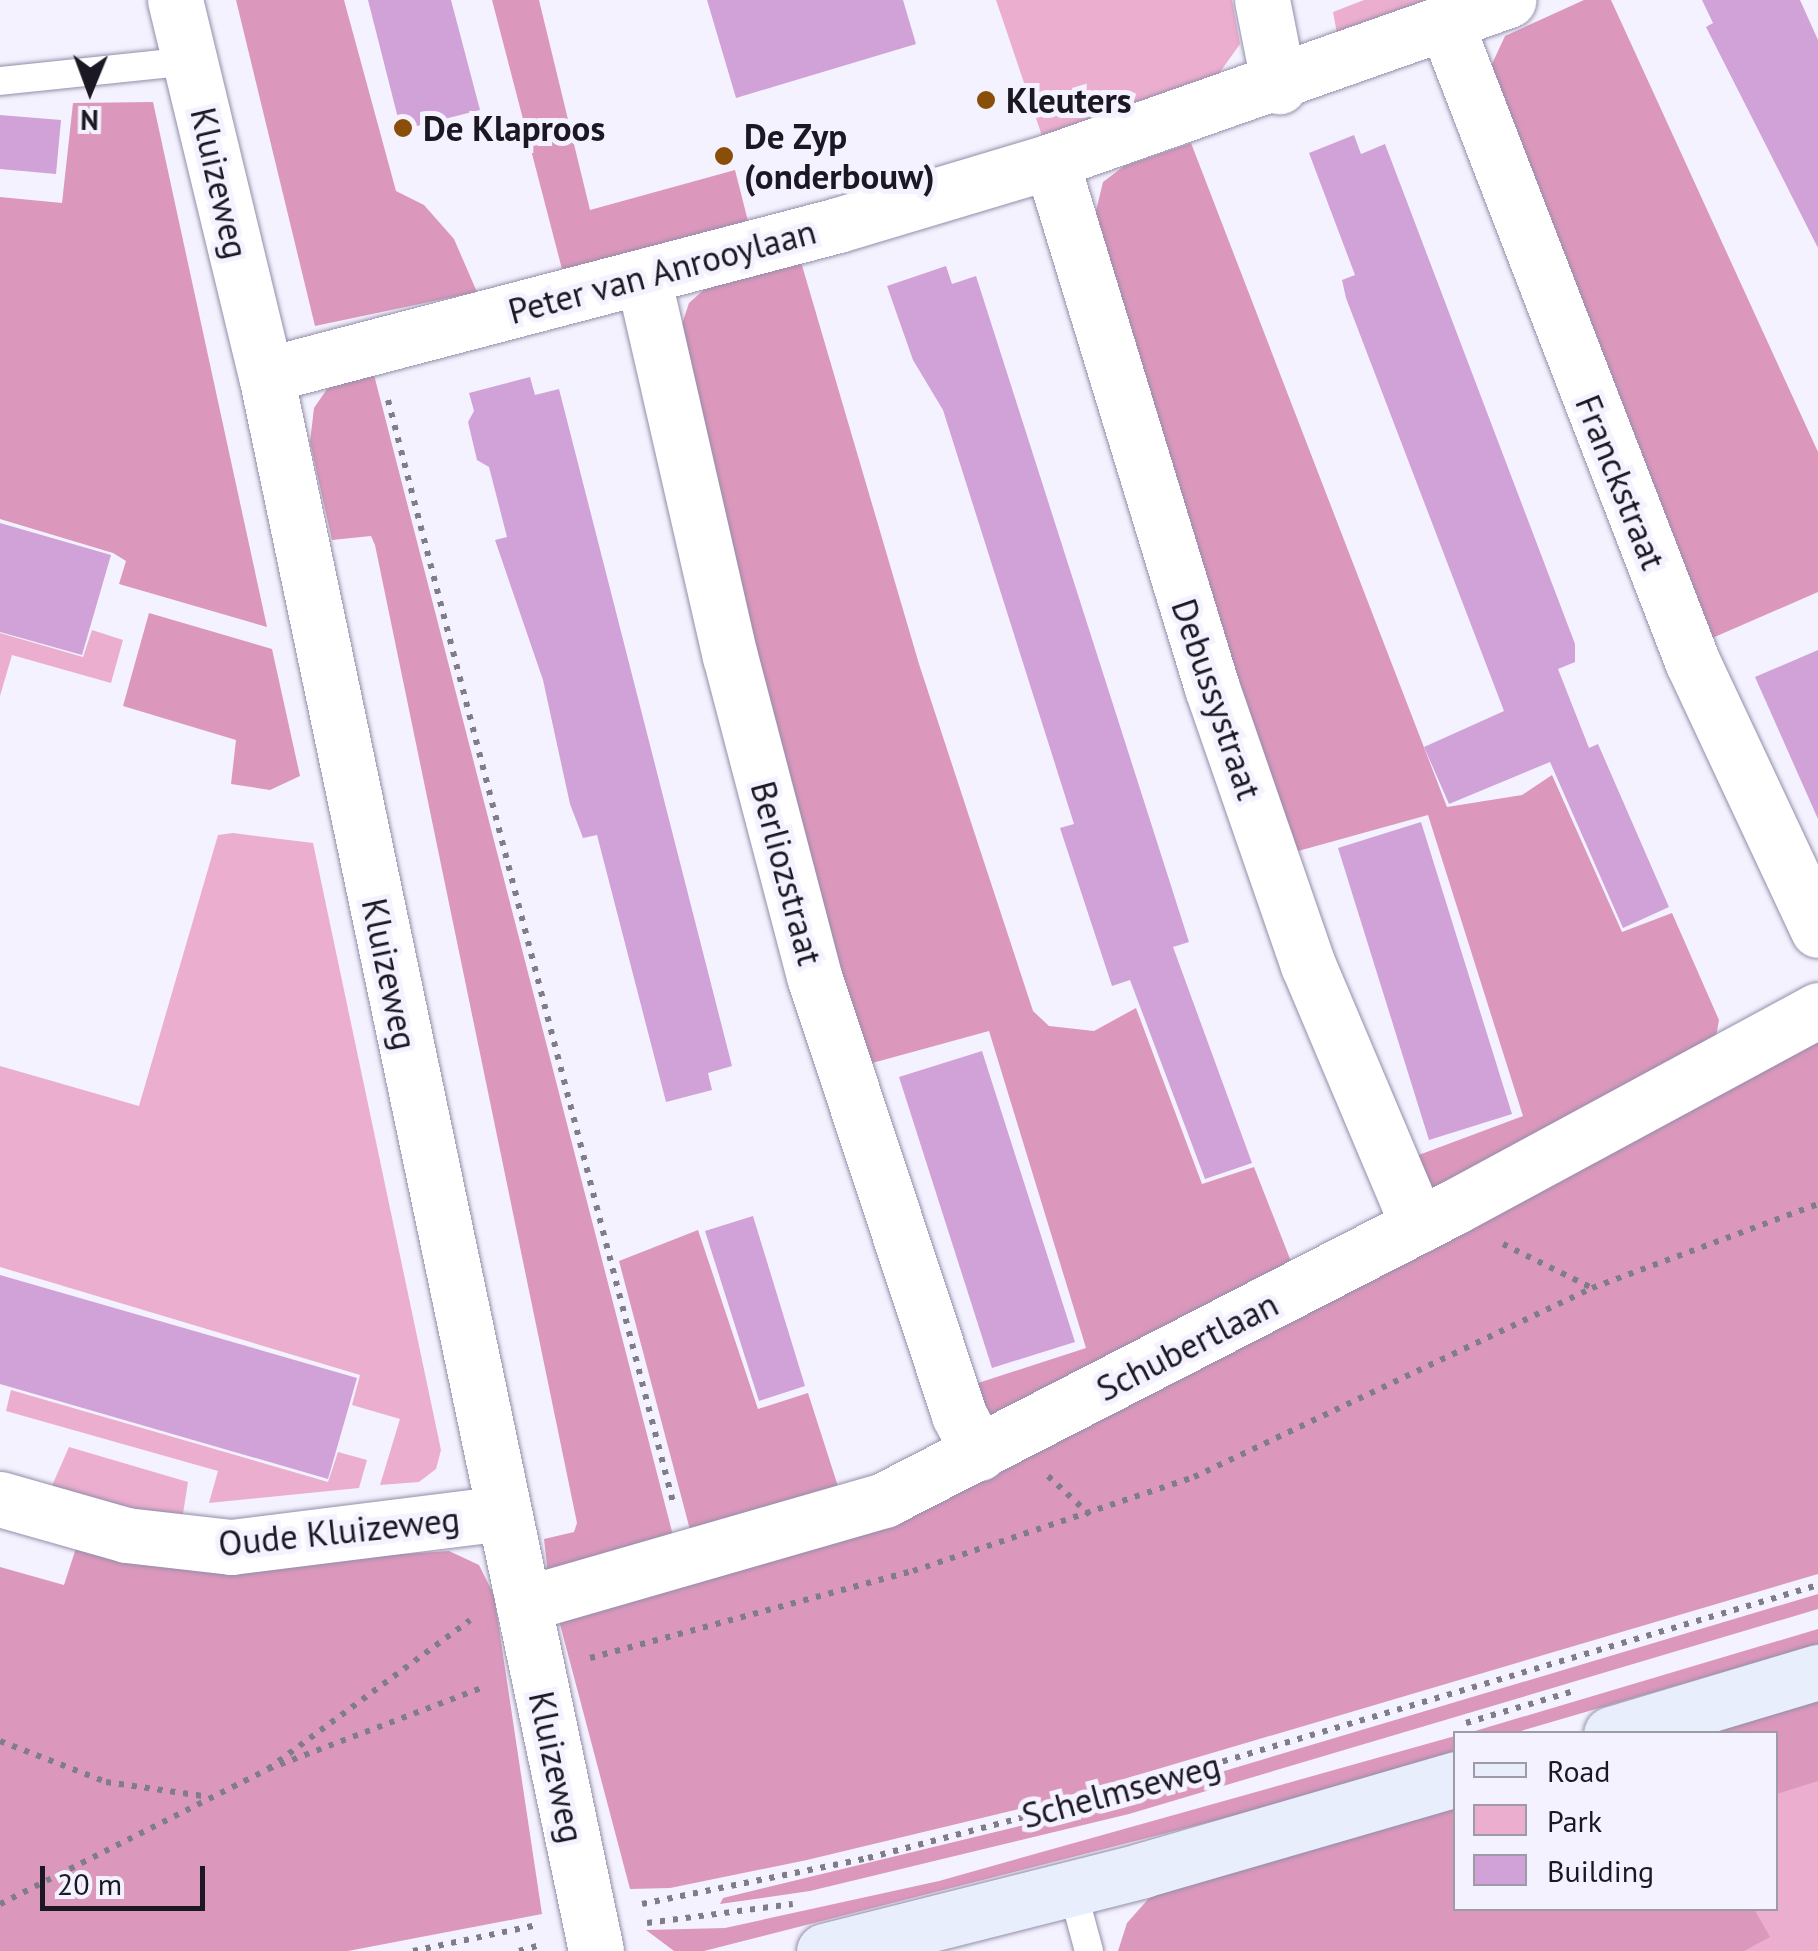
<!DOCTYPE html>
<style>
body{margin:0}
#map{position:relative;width:1818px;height:1951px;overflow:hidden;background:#f4f2fe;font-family:"PT Sans",sans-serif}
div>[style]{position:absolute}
.green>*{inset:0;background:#ecaecf}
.forest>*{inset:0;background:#db98bc}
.building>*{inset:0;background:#d0a2d8}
.path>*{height:6px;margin-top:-3px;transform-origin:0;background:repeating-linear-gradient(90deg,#7f7d88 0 5px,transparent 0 13px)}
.roads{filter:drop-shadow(0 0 2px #948daa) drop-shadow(0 0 2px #948daa)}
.lane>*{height:28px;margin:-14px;padding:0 14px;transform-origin:14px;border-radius:14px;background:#fff}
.street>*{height:55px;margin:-27.5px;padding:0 27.5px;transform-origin:27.5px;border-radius:27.5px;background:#fff}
.secondary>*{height:55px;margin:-27.5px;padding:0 27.5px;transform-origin:27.5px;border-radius:27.5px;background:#e9eefd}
.dots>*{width:28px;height:28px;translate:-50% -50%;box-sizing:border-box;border:5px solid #f4f2fe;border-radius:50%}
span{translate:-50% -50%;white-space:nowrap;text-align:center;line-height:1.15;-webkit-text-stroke:10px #f4f2fe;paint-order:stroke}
.poi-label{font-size:35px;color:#1b1823;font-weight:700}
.left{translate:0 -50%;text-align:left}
.street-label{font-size:35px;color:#1b1823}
.legend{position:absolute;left:1453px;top:1731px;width:325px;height:180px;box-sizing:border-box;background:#f4f2fe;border:2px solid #9d9ba6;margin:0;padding:12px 18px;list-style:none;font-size:30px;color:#1b1823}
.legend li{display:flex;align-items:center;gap:20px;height:50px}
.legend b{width:50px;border:2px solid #9d9ba6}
.north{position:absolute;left:40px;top:40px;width:100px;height:100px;-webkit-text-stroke:8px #f4f2fe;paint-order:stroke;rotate:181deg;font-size:28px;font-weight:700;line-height:40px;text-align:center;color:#1b1823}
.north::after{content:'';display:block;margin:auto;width:35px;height:45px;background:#1b1823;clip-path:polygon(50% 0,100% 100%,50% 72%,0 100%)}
.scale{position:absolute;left:40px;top:1866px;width:165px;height:45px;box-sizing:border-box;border:5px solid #1b1823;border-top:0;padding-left:12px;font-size:30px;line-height:35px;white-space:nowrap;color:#1b1823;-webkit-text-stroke:8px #f4f2fe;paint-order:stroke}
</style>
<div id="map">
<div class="green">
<div style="clip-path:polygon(996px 0,1232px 0,1240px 44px,1213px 82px,1042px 136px)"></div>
<div style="clip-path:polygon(1364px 0,1447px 0,1338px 39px,1333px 12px)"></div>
<div style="clip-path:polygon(92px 630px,123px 640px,111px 683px,12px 655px,0 696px,0 633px,83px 657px)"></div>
<div style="clip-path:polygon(233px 833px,313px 843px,441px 1450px,436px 1469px,419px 1482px,380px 1485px,400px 1419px,352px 1405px,360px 1375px,0 1267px,0 1066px,139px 1106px,218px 835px)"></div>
<div style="clip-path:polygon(11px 1390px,328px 1482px,338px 1452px,367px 1460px,359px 1488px,209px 1503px,218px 1471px,6px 1411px)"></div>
<div style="clip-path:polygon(69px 1447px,188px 1482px,182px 1520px,51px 1488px)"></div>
<div style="clip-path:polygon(1818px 1780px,1818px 1951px,1242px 1951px,1456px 1908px,1776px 1908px,1776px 1792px)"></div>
</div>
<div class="forest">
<div style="clip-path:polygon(236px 0,344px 0,396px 191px,424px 205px,454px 239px,477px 292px,315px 326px)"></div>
<div style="clip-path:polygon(492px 0,539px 0,590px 210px,735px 170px,749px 225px,563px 273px)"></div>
<div style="clip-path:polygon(1584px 0,1611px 0,1818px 452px,1818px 592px,1710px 639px,1491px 66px,1505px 36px)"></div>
<div style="clip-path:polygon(153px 102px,267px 627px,119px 584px,126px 561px,113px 553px,0 519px,0 197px,62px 203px,73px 103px)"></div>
<div style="clip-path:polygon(1191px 143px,1447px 807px,1522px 795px,1552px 775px,1622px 932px,1672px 913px,1719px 1020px,1715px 1042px,1437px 1195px,1408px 1159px,1523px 1116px,1428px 815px,1291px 853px,1094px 219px,1103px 182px,1124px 166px)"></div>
<div style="clip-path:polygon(801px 262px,919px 664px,1033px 1011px,1049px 1026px,1094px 1031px,1136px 1008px,1202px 1184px,1254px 1167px,1294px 1269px,987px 1423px,969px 1386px,1086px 1348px,989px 1031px,865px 1065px,834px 969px,679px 333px,689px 303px,708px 286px)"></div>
<div style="clip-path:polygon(372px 367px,677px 1551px,549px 1583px,544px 1539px,574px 1532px,577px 1523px,375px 545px,371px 536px,332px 540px,310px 442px,314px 408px,327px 389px)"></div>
<div style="clip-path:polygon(149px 613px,272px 649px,300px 776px,270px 790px,231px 784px,236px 740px,123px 706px)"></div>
<div style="clip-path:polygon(1818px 1032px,1818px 1574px,1036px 1805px,807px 1860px,670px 1888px,630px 1889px,556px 1609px,851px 1526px)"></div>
<div style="clip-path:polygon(698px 1230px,758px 1409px,808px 1393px,843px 1502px,694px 1545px,619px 1261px)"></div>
<div style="clip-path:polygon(77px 1545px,374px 1556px,449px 1551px,479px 1565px,494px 1595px,542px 1914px,348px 1951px,0 1951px,0 1567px,64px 1585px)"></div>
<div style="clip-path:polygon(1818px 1594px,1818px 1609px,1129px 1814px,810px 1891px,720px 1904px,723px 1898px,1127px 1800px)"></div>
<div style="clip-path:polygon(1818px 1629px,1818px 1644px,1514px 1733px,1465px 1734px)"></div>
<div style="clip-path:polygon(1818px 1700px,1818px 1781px,1776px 1794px,1776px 1734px,1707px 1734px)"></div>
<div style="clip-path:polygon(1455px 1736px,1455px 1751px,1237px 1815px,704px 1951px,674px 1951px,646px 1930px,725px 1928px,939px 1881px)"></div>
<div style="clip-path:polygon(1455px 1808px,1456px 1908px,1754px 1909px,1770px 1937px,1744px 1951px,1118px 1951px,1127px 1923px,1150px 1897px)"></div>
</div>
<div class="building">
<div style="clip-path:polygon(368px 0,451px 0,480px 110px,401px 130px)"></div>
<div style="clip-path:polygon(707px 0,903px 0,916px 44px,736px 98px)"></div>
<div style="clip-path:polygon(1702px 0,1800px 0,1818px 40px,1818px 248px,1706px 27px,1713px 23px)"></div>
<div style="clip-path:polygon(0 115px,61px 120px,56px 174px,0 169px)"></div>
<div style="clip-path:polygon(1354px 135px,1361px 154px,1385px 144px,1575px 644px,1575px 662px,1558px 669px,1589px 748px,1598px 744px,1669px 907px,1623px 928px,1550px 762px,1449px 804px,1424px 747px,1504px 711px,1346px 298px,1342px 280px,1355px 275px,1309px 153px)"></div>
<div style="clip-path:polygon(946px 266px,952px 284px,976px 276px,1189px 942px,1173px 947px,1252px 1163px,1205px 1179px,1130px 980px,1112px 986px,1060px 828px,1074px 824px,943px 410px,913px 360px,887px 286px)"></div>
<div style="clip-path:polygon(530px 377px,535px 395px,559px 389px,732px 1066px,708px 1073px,712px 1090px,666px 1102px,597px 835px,583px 838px,570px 804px,543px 680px,495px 540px,507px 537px,489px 467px,477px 460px,468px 422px,474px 411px,469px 393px)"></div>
<div style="clip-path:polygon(0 523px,111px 555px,82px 655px,0 632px)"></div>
<div style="clip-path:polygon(1818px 650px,1818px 819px,1755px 677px)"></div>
<div style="clip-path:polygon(1421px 822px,1512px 1114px,1429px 1140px,1338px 848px)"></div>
<div style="clip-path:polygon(982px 1051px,1075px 1342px,992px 1368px,899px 1077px)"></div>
<div style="clip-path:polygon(753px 1216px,805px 1386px,759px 1401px,705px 1231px)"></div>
<div style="clip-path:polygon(0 1275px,357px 1378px,328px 1479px,0 1384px)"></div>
</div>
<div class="path">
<div style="left:388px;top:400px;width:1138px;rotate:75.5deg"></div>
<div style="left:1503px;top:1244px;width:99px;rotate:26.3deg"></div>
<div style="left:1048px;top:1476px;width:57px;rotate:42.9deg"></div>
<div style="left:590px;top:1658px;width:335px;rotate:-15.1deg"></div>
<div style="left:913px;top:1571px;width:296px;rotate:-18.5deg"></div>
<div style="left:1194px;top:1477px;width:441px;rotate:-25.4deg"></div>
<div style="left:1592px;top:1288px;width:241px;rotate:-20.4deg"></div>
<div style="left:1466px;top:1723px;width:113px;rotate:-16.5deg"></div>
<div style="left:0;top:1741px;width:114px;rotate:21.1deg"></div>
<div style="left:106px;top:1782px;width:98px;rotate:8.2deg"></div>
<div style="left:268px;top:1769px;width:233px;rotate:-20.8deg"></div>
<div style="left:0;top:1904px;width:300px;rotate:-26.7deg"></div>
<div style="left:268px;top:1769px;width:251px;rotate:-36.4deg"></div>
<div style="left:642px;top:1904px;width:231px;rotate:-11.5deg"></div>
<div style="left:868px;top:1858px;width:264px;rotate:-14.7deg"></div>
<div style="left:1123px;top:1791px;width:725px;rotate:-16.51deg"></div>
<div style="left:647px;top:1923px;width:147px;rotate:-7.4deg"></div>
<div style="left:413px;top:1951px;width:127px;rotate:-11.8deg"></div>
<div style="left:519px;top:1951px;width:19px;rotate:-16deg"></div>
</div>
<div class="roads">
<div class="lane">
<div style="left:0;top:81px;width:192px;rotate:-6deg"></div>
<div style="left:1072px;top:1888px;width:65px;rotate:74.9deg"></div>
</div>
<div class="street">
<div style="left:175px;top:0;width:386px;rotate:76.4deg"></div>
<div style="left:266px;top:375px;width:1610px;rotate:78.17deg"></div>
<div style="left:1262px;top:0;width:88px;rotate:78.8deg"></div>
<div style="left:1446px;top:24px;width:683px;rotate:68.88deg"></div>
<div style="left:1692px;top:661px;width:297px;rotate:64.9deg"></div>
<div style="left:1051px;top:161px;width:551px;rotate:73.01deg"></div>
<div style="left:1212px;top:688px;width:293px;rotate:70.9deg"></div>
<div style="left:1308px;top:965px;width:283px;rotate:67.1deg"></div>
<div style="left:643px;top:277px;width:389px;rotate:77.1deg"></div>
<div style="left:730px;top:656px;width:331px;rotate:75.3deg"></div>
<div style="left:814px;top:976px;width:462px;rotate:71.7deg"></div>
<div style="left:959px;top:1415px;width:43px;rotate:62.2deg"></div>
<div style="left:266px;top:375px;width:591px;rotate:-14.69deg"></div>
<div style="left:838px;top:225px;width:222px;rotate:-16.7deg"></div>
<div style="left:1051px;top:161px;width:485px;rotate:-19.4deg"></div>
<div style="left:0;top:1499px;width:131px;rotate:15.9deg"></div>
<div style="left:126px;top:1535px;width:106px;rotate:6.5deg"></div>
<div style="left:231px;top:1547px;width:275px;rotate:-7.1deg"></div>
<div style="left:524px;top:1604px;width:375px;rotate:-16.1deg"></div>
<div style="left:884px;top:1500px;width:641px;rotate:-27.2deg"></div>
<div style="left:1454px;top:1207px;width:414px;rotate:-28.4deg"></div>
</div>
<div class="secondary">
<div style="left:1611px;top:1734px;width:216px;rotate:-16.7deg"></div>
<div style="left:824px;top:1951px;width:329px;rotate:-14.2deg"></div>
<div style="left:1143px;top:1870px;width:326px;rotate:-16.2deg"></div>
</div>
</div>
<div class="dots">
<div style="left:986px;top:100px;background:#894e08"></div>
<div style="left:403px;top:128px;background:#894e08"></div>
<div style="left:724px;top:156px;background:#894e08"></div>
</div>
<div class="poi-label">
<span class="left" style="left:1006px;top:100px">Kleuters</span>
<span class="left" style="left:423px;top:128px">De Klaproos</span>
<span class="left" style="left:744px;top:156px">De Zyp<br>(onderbouw)</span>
</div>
<div class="street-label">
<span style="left:220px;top:183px;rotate:77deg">Kluizeweg</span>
<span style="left:662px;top:271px;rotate:-15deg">Peter van Anrooylaan</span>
<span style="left:1621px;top:482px;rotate:68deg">Franckstraat</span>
<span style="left:1217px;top:699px;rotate:71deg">Debussystraat</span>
<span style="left:787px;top:873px;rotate:75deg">Berliozstraat</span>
<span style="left:390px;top:974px;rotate:78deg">Kluizeweg</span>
<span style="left:1187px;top:1346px;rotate:-27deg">Schubertlaan</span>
<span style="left:339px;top:1531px;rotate:-6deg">Oude Kluizeweg</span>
<span style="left:557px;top:1767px;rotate:78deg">Kluizeweg</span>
<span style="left:1121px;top:1790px;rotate:-15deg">Schelmseweg</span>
</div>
<ul class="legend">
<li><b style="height:12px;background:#e9eefd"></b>Road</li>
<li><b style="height:28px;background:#ecaecf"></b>Park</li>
<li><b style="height:28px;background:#d0a2d8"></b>Building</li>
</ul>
<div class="north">N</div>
<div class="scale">20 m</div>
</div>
